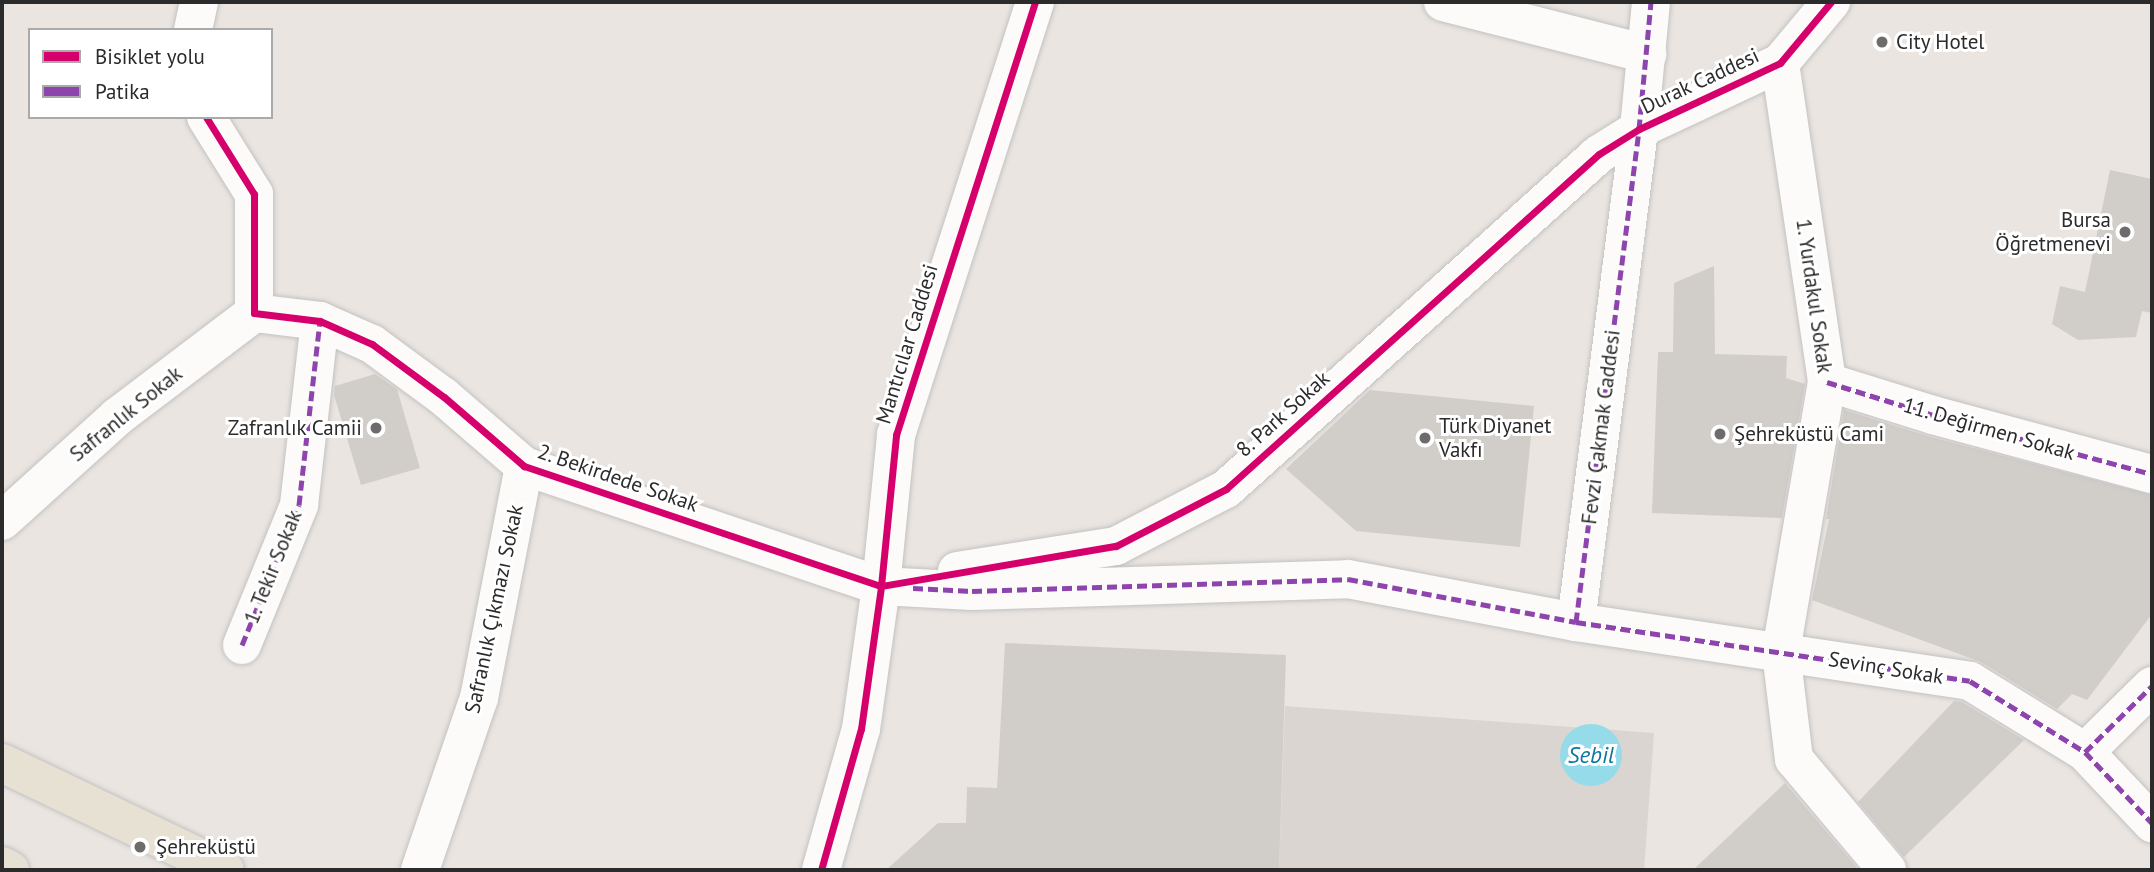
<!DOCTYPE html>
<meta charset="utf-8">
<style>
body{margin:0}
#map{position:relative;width:2154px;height:872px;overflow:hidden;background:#eae5e0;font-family:"PT Sans",sans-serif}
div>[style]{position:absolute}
.plaza>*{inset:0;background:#dad5d0}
.water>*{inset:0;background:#95dbea}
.round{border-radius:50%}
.building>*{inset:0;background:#d1ceca}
.roads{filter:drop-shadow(0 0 2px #c3c2c2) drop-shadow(0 0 2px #c3c2c2)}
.minor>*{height:38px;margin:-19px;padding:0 19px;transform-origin:19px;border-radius:19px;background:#fcfbfa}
.major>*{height:38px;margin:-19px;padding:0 19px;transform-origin:19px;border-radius:19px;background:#e7e1d4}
.quiet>*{height:5px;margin-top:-2.5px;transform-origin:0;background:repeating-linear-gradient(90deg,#8e44ad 0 10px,transparent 0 15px)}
.cycleway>*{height:7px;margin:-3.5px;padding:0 3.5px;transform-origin:3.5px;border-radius:3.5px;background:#d6006c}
.dots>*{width:19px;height:19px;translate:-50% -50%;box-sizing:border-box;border:4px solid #fff;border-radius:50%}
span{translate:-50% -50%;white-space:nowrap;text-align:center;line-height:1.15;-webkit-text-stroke:6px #fff;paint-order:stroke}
.poi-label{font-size:21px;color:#2b2b2b}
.left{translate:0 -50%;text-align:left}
.right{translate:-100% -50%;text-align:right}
.street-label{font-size:21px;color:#2b2b2b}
.water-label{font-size:23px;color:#0d769d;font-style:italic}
.frame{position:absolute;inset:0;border:4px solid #2b2b2b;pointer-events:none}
.legend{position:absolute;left:28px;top:28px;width:245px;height:91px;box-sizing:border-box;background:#fff;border:2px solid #aaa;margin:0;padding:9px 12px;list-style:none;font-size:21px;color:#2b2b2b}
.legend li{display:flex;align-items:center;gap:14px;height:35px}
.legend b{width:35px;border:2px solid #aaa}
</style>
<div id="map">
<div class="plaza">
<div style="clip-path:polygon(1285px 706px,1654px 733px,1644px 870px,1279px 870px)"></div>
</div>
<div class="water">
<div class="round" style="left:1560px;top:724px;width:62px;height:62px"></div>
</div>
<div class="building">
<div style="clip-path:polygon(2110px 170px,2152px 179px,2152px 313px,2142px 311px,2136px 337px,2078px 340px,2052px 324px,2060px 286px,2085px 292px)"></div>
<div style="clip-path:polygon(1714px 266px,1715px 354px,1787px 356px,1786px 378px,1805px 384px,1782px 518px,1652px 513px,1658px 352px,1673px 352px,1674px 283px)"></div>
<div style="clip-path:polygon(375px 374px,397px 389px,420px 468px,361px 485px,334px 395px,335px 386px)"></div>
<div style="clip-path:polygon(1370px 390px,1534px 406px,1520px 547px,1356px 531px,1286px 469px)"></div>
<div style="clip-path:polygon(1844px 410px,1927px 436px,2152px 495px,2152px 614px,2087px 700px,2072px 694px,2057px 709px,1981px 662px,1812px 600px,1829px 519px,1826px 519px)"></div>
<div style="clip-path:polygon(1005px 643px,1286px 655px,1279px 870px,886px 870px,938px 823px,966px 823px,967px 787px,997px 788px)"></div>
<div style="clip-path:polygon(1954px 701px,1962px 702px,2024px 740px,1904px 857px,1858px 802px)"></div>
<div style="clip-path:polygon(1785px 783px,1859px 870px,1693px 870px)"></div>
</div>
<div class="roads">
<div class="minor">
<div style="left:1443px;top:2px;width:211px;rotate:14.3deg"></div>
<div style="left:193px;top:30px;width:29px;rotate:-78deg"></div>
<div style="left:1780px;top:63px;width:322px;rotate:81.6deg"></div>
<div style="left:1827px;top:382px;width:274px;rotate:99.7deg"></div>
<div style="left:1781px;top:652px;width:108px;rotate:83.1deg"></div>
<div style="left:1794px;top:759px;width:145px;rotate:50deg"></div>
<div style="left:206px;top:117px;width:91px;rotate:58.1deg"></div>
<div style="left:254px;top:194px;width:119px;rotate:90deg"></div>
<div style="left:254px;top:313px;width:66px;rotate:6.9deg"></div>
<div style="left:320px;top:321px;width:57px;rotate:23.9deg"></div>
<div style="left:372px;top:344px;width:89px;rotate:36.4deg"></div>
<div style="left:444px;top:397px;width:106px;rotate:40.8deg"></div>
<div style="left:524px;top:466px;width:377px;rotate:18.6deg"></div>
<div style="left:881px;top:586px;width:91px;rotate:3.1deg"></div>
<div style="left:972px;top:591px;width:376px;rotate:-1.8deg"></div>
<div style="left:1348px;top:579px;width:232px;rotate:10.7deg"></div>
<div style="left:1576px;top:622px;width:497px;rotate:-82.7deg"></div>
<div style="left:1639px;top:129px;width:128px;rotate:-84.6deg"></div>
<div style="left:1827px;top:382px;width:111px;rotate:17.3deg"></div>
<div style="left:1933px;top:415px;width:227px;rotate:15.1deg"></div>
<div style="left:2px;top:521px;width:155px;rotate:-42.1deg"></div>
<div style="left:117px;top:417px;width:172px;rotate:-37.2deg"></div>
<div style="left:957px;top:571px;width:161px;rotate:-8.9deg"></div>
<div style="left:1116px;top:546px;width:124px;rotate:-27.4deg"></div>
<div style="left:1226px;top:489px;width:501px;rotate:-41.93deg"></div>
<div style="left:1599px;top:154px;width:47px;rotate:-32deg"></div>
<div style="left:1639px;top:129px;width:156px;rotate:-25.1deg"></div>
<div style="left:1780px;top:63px;width:80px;rotate:-50.1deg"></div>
<div style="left:1576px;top:622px;width:398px;rotate:8.5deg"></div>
<div style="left:1970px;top:681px;width:135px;rotate:31.7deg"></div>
<div style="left:2085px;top:752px;width:94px;rotate:-44.6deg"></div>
<div style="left:242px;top:645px;width:151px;rotate:-67.8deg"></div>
<div style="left:299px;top:505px;width:185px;rotate:-83.5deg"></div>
<div style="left:2085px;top:752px;width:98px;rotate:46.7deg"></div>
<div style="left:420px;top:870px;width:182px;rotate:-71.1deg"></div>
<div style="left:479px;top:698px;width:236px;rotate:-79deg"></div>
<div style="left:821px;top:870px;width:147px;rotate:-74.2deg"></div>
<div style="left:861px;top:729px;width:144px;rotate:-82deg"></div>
<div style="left:881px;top:586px;width:152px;rotate:-84.3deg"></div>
<div style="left:896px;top:435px;width:455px;rotate:-72.2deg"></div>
</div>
<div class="major">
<div style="left:2px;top:763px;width:247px;rotate:25.6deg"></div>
<div style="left:2px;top:866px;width:9px;rotate:27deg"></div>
</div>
</div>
<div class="quiet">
<div style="left:1827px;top:382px;width:111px;rotate:17.3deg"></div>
<div style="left:1933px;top:415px;width:227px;rotate:15.1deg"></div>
<div style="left:913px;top:588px;width:59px;rotate:2.9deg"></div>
<div style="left:972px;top:591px;width:376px;rotate:-1.8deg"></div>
<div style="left:1348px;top:579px;width:232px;rotate:10.7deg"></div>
<div style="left:1576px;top:622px;width:497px;rotate:-82.7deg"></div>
<div style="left:1639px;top:129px;width:128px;rotate:-84.6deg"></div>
<div style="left:1576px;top:622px;width:398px;rotate:8.5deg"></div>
<div style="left:1970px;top:681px;width:135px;rotate:31.7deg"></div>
<div style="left:2085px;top:752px;width:94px;rotate:-44.6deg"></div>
<div style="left:242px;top:645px;width:151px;rotate:-67.8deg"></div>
<div style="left:299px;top:505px;width:185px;rotate:-83.5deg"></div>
<div style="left:2085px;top:752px;width:98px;rotate:46.7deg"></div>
</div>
<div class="cycleway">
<div style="left:206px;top:117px;width:91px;rotate:58.1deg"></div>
<div style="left:254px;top:194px;width:119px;rotate:90deg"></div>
<div style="left:254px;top:313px;width:66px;rotate:6.9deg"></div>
<div style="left:320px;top:321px;width:57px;rotate:23.9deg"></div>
<div style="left:372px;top:344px;width:89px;rotate:36.4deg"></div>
<div style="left:444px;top:397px;width:106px;rotate:40.8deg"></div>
<div style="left:524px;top:466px;width:377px;rotate:18.6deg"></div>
<div style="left:881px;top:586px;width:238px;rotate:-9.7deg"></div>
<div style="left:1116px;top:546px;width:124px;rotate:-27.4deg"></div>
<div style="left:1226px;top:489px;width:501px;rotate:-41.93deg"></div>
<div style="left:1599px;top:154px;width:47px;rotate:-32deg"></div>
<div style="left:1639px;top:129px;width:156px;rotate:-25.1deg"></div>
<div style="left:1780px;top:63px;width:80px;rotate:-50.1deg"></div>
<div style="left:821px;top:870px;width:147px;rotate:-74.2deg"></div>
<div style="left:861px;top:729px;width:144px;rotate:-82deg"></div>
<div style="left:881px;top:586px;width:152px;rotate:-84.3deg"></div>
<div style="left:896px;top:435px;width:455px;rotate:-72.2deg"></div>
</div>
<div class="dots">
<div style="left:1882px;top:42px;background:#6e6c6a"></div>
<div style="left:2125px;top:232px;background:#6e6c6a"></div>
<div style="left:376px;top:428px;background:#6e6c6a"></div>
<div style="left:1720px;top:434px;background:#6e6c6a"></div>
<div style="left:1425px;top:438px;background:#6e6c6a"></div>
<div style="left:140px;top:847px;background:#6e6c6a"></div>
</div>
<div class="poi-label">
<span class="left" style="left:1896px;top:42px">City Hotel</span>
<span class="right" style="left:2111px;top:232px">Bursa<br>Öğretmenevi</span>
<span class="left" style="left:1439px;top:438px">Türk Diyanet<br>Vakfı</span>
<span class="right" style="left:362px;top:428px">Zafranlık Camii</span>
<span class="left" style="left:1734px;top:434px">Şehreküstü Cami</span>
<span class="left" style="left:156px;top:847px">Şehreküstü</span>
</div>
<div class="street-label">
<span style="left:1700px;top:81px;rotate:-25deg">Durak Caddesi</span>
<span style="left:1814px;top:296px;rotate:82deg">1. Yurdakul Sokak</span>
<span style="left:907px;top:344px;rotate:-73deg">Mantıcılar Caddesi</span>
<span style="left:126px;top:414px;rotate:-39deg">Safranlık Sokak</span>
<span style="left:1283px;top:414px;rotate:-42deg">8. Park Sokak</span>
<span style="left:1601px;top:427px;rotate:-83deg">Fevzi Çakmak Caddesi</span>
<span style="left:1989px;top:429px;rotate:16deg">11. Değirmen Sokak</span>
<span style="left:618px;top:478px;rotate:19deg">2. Bekirdede Sokak</span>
<span style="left:273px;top:567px;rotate:-68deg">1. Tekir Sokak</span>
<span style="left:494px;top:609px;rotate:-78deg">Safranlık Çıkmazı Sokak</span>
<span style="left:1886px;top:668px;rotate:9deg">Sevinç Sokak</span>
</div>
<div class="water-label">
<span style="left:1591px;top:755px">Sebil</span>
</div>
<div class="frame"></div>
<ul class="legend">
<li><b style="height:9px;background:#d6006c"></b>Bisiklet yolu</li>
<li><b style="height:9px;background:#8e44ad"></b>Patika</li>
</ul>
</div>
